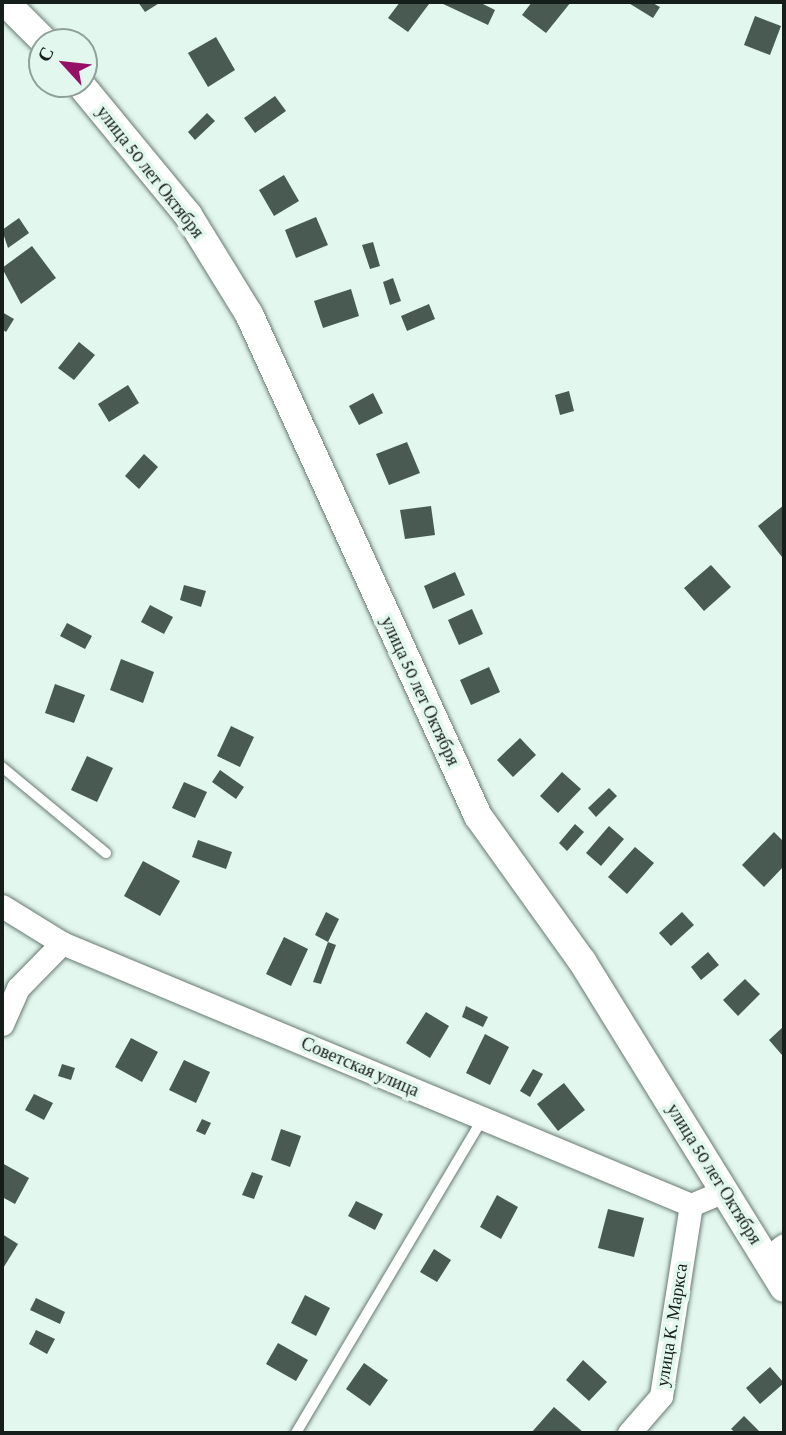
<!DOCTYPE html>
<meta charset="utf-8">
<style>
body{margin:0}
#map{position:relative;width:786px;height:1435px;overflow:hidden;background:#e2f7ee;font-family:"Crimson Pro",serif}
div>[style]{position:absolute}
.building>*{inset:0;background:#485a52}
.roads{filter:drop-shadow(0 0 2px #677a72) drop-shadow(0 0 2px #677a72)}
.service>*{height:10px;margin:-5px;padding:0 5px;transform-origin:5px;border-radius:5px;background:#fff}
.minor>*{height:23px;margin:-11.5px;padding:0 11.5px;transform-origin:11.5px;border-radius:11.5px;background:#fff}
.tertiary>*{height:28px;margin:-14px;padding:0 14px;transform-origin:14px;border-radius:14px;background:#fff}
span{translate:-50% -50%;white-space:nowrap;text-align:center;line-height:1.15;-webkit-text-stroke:7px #e2f7ee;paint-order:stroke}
.street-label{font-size:18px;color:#161e1b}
.frame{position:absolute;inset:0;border:4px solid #161e1b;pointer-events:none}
.north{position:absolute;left:28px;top:28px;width:70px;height:70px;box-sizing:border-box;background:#e2f7ee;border:2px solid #90a09a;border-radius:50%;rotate:297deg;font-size:19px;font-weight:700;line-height:28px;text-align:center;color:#161e1b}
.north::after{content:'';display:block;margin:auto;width:24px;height:32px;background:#961067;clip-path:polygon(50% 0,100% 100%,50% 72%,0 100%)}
</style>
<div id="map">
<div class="building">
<div style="clip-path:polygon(138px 2px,161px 2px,145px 12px)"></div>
<div style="clip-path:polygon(400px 2px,429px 4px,408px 32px,388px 18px)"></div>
<div style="clip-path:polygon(439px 2px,479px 2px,495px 10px,488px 25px)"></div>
<div style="clip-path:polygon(532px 2px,571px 2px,546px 33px,522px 15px)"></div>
<div style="clip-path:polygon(627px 2px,651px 2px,660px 7px,653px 18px)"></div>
<div style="clip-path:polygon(755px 16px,781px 26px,770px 55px,744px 45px)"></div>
<div style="clip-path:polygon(216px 37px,235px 70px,208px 87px,188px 53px)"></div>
<div style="clip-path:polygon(275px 96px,286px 111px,255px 133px,244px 118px)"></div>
<div style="clip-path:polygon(207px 113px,215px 121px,195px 140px,188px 132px)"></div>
<div style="clip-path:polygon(284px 175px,299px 201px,274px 216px,259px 190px)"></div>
<div style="clip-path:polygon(316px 217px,328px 245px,296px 258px,285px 230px)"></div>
<div style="clip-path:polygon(19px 218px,29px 233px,8px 248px,2px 230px)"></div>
<div style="clip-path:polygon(373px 242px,380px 266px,370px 269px,362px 245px)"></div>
<div style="clip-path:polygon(32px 246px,56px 278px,21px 304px,2px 268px)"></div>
<div style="clip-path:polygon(393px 278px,401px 301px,390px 305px,383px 282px)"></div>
<div style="clip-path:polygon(351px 289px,359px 316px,323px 328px,314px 301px)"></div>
<div style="clip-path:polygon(429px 304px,435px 319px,407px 331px,401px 316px)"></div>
<div style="clip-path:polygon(2px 312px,14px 319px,6px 332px,2px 329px)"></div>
<div style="clip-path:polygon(79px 342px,95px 355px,74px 380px,58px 368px)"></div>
<div style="clip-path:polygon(128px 385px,139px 403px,109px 422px,98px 404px)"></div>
<div style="clip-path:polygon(569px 391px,574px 411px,560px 415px,555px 395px)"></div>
<div style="clip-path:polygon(373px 393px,383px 413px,359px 425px,349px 406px)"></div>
<div style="clip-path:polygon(407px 442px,420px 473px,389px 485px,376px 454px)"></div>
<div style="clip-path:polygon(144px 454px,158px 467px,139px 489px,125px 476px)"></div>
<div style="clip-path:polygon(784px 505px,784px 555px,782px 557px,758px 526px)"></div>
<div style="clip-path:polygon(431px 506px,435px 535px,405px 539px,400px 510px)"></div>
<div style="clip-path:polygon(711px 565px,731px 587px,704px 611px,684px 588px)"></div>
<div style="clip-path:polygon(455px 572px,465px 595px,433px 609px,424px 586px)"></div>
<div style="clip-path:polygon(184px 585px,206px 591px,201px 607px,180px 600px)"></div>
<div style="clip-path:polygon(150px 605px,173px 617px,164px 634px,141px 622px)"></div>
<div style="clip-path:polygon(472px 609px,483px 634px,459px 645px,448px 620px)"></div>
<div style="clip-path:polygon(67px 623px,92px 636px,85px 649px,60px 636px)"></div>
<div style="clip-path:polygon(121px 659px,154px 672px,143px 703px,110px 690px)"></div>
<div style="clip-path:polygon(489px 667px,500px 692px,471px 705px,460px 680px)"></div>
<div style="clip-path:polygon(55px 684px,85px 695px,74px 723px,45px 713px)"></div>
<div style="clip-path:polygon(231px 726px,254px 737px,240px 767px,217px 756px)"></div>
<div style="clip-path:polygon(520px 738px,536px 755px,513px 777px,497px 760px)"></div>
<div style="clip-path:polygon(87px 756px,113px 768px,97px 802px,71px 790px)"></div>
<div style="clip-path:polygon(220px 770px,244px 787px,236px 799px,212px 782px)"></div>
<div style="clip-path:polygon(562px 772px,581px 789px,558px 813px,540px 796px)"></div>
<div style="clip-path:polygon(184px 782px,207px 792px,195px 818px,172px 808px)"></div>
<div style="clip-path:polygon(609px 788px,617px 796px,596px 817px,588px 808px)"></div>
<div style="clip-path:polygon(575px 824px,584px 832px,567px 851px,559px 843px)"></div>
<div style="clip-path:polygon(609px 826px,624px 839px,601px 866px,586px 853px)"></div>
<div style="clip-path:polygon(774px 832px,784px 842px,784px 866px,764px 887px,742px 865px)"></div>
<div style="clip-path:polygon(198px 840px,232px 852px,226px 869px,192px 857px)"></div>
<div style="clip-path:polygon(635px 847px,654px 863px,627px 894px,608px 877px)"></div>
<div style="clip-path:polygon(143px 861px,180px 881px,160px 916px,124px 896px)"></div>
<div style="clip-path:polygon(326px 912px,339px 919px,328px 942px,315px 935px)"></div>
<div style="clip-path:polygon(682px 912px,694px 925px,671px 946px,659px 933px)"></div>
<div style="clip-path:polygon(284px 937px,308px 949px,291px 986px,266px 974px)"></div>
<div style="clip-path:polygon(328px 942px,336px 945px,321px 984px,313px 982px)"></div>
<div style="clip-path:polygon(708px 952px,719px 965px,701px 980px,691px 967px)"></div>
<div style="clip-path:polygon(745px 979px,760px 994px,738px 1016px,723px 1000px)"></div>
<div style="clip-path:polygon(466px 1006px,488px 1017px,483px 1027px,462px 1017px)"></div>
<div style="clip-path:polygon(426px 1012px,449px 1026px,430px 1058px,406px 1043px)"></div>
<div style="clip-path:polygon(784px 1026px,784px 1053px,782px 1055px,769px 1040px)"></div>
<div style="clip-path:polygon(485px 1034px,509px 1047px,490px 1085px,466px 1073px)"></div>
<div style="clip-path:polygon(131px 1038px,158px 1052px,142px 1082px,115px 1067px)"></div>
<div style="clip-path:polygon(184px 1060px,210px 1072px,196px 1103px,169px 1090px)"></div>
<div style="clip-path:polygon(62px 1064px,75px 1068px,71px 1080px,58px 1076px)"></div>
<div style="clip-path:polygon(533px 1069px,543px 1074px,530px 1097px,520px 1091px)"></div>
<div style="clip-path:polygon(564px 1083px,585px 1110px,558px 1131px,537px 1104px)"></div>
<div style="clip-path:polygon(34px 1094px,53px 1103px,44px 1120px,25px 1110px)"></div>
<div style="clip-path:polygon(202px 1119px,211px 1123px,205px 1135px,196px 1131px)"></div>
<div style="clip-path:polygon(281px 1129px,301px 1136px,290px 1167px,271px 1160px)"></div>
<div style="clip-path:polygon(2px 1163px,29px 1178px,15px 1204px,2px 1197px)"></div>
<div style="clip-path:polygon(252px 1172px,263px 1176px,254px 1199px,242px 1195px)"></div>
<div style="clip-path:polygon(497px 1195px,518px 1207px,501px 1239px,480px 1227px)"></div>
<div style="clip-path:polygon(356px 1201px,383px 1214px,375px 1230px,348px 1216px)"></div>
<div style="clip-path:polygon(608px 1209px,644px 1218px,634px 1257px,598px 1248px)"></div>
<div style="clip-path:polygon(2px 1234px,18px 1244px,2px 1270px)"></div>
<div style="clip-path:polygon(434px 1249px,451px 1260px,437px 1282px,420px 1272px)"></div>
<div style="clip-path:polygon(305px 1295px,330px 1308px,316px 1336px,291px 1323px)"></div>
<div style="clip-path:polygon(36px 1298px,65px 1312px,60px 1324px,30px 1310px)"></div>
<div style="clip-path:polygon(36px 1330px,55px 1339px,47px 1354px,29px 1344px)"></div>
<div style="clip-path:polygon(278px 1343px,308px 1360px,296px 1381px,266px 1364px)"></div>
<div style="clip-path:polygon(583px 1360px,607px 1382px,589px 1401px,566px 1380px)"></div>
<div style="clip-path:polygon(364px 1363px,388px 1380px,370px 1406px,346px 1389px)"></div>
<div style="clip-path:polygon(770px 1367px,784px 1383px,760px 1404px,746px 1388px)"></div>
<div style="clip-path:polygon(554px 1407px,584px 1433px,531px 1433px)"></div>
<div style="clip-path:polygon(744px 1416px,761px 1433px,736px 1433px,731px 1429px)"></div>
</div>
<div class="roads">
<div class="service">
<div style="left:2px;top:767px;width:135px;rotate:39.6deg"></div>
<div style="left:296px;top:1433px;width:366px;rotate:-59.3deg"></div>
</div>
<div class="minor">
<div style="left:2px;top:906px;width:70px;rotate:31.7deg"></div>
<div style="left:62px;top:943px;width:681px;rotate:22.61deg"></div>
<div style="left:691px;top:1205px;width:36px;rotate:-23deg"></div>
<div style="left:2px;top:1024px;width:39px;rotate:-66deg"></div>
<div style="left:18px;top:988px;width:63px;rotate:-45.6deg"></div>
<div style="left:767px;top:1258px;width:21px;rotate:-37deg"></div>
<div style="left:629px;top:1433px;width:49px;rotate:-49.1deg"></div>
<div style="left:661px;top:1396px;width:193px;rotate:-81.1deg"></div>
</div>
<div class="tertiary">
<div style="left:5px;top:2px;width:57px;rotate:45deg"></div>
<div style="left:80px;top:84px;width:170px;rotate:50.5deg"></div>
<div style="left:188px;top:215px;width:116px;rotate:58.4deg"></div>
<div style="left:249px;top:314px;width:552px;rotate:65.48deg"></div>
<div style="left:478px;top:816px;width:178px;rotate:54.4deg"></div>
<div style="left:582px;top:961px;width:384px;rotate:58.3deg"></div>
</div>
</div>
<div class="street-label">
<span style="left:150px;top:172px;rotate:52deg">улица 50 лет Октября</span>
<span style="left:420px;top:691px;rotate:65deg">улица 50 лет Октября</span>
<span style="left:360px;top:1067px;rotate:23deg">Советская улица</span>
<span style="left:714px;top:1174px;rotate:58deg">улица 50 лет Октября</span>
<span style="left:672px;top:1325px;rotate:-81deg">улица К. Маркса</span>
</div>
<div class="frame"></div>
<div class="north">С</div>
</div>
